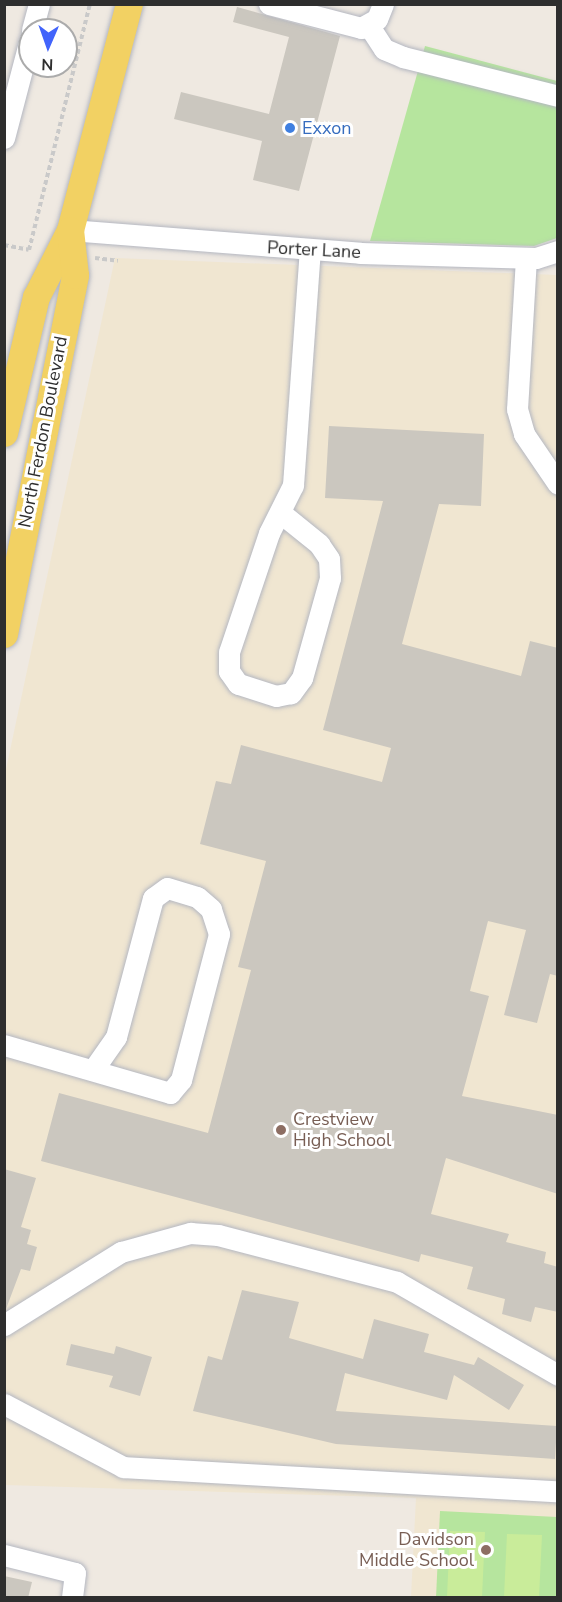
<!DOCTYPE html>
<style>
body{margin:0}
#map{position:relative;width:562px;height:1602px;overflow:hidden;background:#efe9e1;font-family:"Nunito Sans",sans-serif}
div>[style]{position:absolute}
.education>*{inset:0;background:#f0e6d1}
.green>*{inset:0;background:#b6e59e}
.pitch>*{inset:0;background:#c9ec9a}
.building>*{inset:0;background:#cbc7bf}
.path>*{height:4px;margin-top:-2px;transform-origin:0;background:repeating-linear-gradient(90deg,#c9c9c9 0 4.5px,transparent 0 7.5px)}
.roads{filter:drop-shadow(0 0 2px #b4b7c1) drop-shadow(0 0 2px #b4b7c1)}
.minor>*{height:21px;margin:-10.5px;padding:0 10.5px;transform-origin:10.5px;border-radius:10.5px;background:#fff}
.major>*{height:27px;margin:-13.5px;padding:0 13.5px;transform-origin:13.5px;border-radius:13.5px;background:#f2d163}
.dots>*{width:16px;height:16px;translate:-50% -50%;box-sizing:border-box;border:3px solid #fff;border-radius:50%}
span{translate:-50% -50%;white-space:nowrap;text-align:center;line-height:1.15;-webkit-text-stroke:6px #fff;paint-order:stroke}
.shop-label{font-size:18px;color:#366cbe}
.left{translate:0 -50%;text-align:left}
.street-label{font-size:18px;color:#2e2e2e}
.education-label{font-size:18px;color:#785e54}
.right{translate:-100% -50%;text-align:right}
.frame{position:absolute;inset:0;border:6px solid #2e2e2e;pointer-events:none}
.north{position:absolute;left:18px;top:18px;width:60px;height:60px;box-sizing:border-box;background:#fff;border:2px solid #ababab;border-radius:50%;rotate:182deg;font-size:16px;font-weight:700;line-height:24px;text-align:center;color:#2e2e2e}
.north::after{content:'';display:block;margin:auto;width:21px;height:27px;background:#4264fb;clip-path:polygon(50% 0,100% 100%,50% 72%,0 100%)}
</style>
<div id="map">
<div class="education">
<div style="clip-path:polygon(115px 258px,557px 275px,557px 1597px,411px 1597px,416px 1498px,5px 1485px,5px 774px)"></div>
</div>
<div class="green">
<div style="clip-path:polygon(425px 46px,557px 81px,557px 238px,534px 246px,370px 241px)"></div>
<div style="clip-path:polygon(440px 1511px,557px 1517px,557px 1597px,436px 1598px)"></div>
</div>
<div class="pitch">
<div style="clip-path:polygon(450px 1531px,485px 1532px,482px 1597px,447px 1597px)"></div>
<div style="clip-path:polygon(507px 1534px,542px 1535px,539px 1597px,504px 1597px)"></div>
</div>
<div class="building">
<div style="clip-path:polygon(237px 7px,340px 36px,299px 191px,253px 180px,262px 141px,174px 119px,181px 92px,269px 114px,289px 37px,233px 22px)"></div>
<div style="clip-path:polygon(329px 426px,484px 434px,481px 506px,439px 504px,402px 644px,521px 676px,530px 641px,558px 648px,558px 976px,550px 974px,537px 1023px,504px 1015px,526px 930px,488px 921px,470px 991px,489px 996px,462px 1096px,558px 1115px,558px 1194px,446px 1158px,431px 1214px,509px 1234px,506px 1242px,546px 1252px,544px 1263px,558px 1267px,558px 1312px,535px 1307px,531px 1322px,502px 1314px,505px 1299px,467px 1289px,473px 1267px,421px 1254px,419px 1262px,41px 1161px,59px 1093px,208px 1133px,251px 970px,238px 967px,266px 861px,200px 844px,216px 781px,231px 784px,241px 745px,382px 782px,391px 748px,323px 730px,383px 501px,325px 498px)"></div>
<div style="clip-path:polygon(4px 1169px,36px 1178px,21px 1227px,31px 1230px,27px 1244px,37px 1247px,30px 1271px,21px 1269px,6px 1309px)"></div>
<div style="clip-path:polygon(242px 1290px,299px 1302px,289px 1338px,363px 1359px,374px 1319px,429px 1334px,424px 1352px,474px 1365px,478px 1357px,524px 1385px,509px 1410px,454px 1375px,447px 1400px,345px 1373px,336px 1411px,557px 1426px,555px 1459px,336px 1444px,193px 1411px,208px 1356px,222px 1360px)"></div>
<div style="clip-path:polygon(71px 1344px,114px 1354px,116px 1346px,152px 1357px,140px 1396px,109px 1387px,113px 1376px,66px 1365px)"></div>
<div style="clip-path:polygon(4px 1576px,32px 1582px,28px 1598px,4px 1598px)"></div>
</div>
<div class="path">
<div style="left:4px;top:245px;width:25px;rotate:11deg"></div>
<div style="left:29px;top:250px;width:253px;rotate:-76.1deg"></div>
<div style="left:95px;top:258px;width:23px;rotate:7deg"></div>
</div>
<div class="roads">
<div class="minor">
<div style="left:269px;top:4px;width:95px;rotate:14.6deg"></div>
<div style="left:361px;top:28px;width:18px;rotate:-29deg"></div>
<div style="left:377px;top:19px;width:16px;rotate:-68deg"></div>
<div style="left:369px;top:26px;width:27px;rotate:57deg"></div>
<div style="left:384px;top:49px;width:21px;rotate:23deg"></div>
<div style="left:403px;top:57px;width:160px;rotate:14.1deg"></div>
<div style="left:32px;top:30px;width:27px;rotate:-75deg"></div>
<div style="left:4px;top:138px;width:102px;rotate:-75.3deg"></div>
<div style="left:70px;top:230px;width:291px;rotate:4.5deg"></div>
<div style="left:360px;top:253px;width:176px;rotate:1.6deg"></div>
<div style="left:536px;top:258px;width:23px;rotate:-18deg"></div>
<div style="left:526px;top:258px;width:151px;rotate:93.4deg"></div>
<div style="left:517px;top:409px;width:26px;rotate:74deg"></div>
<div style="left:524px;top:434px;width:60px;rotate:55.8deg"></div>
<div style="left:282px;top:514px;width:48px;rotate:39deg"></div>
<div style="left:319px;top:544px;width:18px;rotate:56deg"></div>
<div style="left:329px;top:559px;width:19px;rotate:87deg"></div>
<div style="left:330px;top:578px;width:104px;rotate:105.6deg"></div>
<div style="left:302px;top:678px;width:19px;rotate:126deg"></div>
<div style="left:291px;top:693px;width:15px;rotate:169deg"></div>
<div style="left:276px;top:696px;width:40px;rotate:-162deg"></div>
<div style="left:238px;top:684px;width:16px;rotate:-125deg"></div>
<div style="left:229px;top:671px;width:19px;rotate:-90deg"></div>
<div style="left:229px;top:652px;width:126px;rotate:-71.4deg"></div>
<div style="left:269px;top:533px;width:54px;rotate:-63.4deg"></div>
<div style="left:293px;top:485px;width:236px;rotate:-85.9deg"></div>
<div style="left:4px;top:1045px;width:173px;rotate:16.1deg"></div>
<div style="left:170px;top:1093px;width:17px;rotate:-50deg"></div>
<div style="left:181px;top:1080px;width:151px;rotate:-75.4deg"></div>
<div style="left:219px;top:934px;width:26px;rotate:-108deg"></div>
<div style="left:211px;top:909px;width:18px;rotate:-139deg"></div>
<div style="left:197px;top:897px;width:31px;rotate:-163deg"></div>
<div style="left:167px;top:888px;width:17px;rotate:144deg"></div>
<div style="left:153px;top:898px;width:144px;rotate:104.9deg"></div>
<div style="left:116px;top:1037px;width:39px;rotate:125deg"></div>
<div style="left:4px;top:1325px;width:138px;rotate:-32deg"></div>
<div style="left:121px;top:1252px;width:72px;rotate:-15.4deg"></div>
<div style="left:190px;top:1233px;width:28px;rotate:4deg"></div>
<div style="left:218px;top:1235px;width:185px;rotate:14.7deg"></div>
<div style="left:397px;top:1282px;width:186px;rotate:30deg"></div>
<div style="left:4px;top:1404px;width:135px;rotate:27.9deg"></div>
<div style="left:123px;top:1467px;width:436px;rotate:3.2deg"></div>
<div style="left:4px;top:1555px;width:73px;rotate:14.2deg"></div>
<div style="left:75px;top:1573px;width:25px;rotate:97deg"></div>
</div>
<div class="major">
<div style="left:4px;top:433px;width:140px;rotate:-76.8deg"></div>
<div style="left:36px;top:297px;width:75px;rotate:-63.1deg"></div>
<div style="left:70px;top:230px;width:234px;rotate:-75.4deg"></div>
<div style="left:4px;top:634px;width:366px;rotate:-78.8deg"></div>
<div style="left:75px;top:275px;width:45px;rotate:-96.3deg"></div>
</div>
</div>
<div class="dots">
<div style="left:290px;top:128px;background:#3f7fe0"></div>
<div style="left:281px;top:1130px;background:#8d6e63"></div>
<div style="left:486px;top:1550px;background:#8d6e63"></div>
</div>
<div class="shop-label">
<span class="left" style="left:302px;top:128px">Exxon</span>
</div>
<div class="street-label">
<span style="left:314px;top:250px;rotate:3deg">Porter Lane</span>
<span style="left:43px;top:432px;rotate:-79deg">North Ferdon Boulevard</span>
</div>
<div class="education-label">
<span class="left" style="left:293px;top:1130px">Crestview<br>High School</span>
<span class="right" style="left:474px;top:1550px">Davidson<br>Middle School</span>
</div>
<div class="frame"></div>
<div class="north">N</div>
</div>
